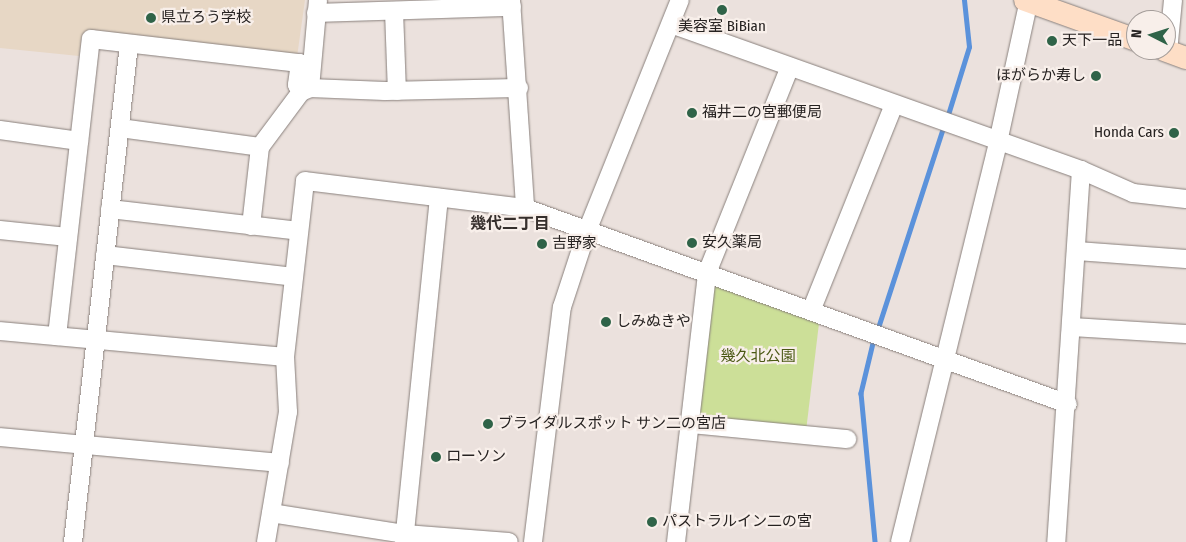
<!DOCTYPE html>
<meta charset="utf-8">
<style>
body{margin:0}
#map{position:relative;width:1186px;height:542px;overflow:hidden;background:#ebe1dd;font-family:"Fira Sans Condensed","Noto Sans JP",sans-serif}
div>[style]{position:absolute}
.education>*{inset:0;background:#e7d7c5}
.green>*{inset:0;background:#ccdf98}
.stream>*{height:4.5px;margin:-2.25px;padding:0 2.25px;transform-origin:2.25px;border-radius:2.25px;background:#5b92db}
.roads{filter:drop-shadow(0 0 1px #89807c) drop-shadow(0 0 1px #89807c)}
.minor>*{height:18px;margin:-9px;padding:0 9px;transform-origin:9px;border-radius:9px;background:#fff}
.major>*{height:22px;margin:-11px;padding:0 11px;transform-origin:11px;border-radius:11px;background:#fedec6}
.dots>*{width:14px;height:14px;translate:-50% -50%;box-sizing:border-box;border:2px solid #f8efea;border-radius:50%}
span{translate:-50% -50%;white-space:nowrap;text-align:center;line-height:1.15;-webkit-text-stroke:4.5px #f8efea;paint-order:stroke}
.poi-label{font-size:15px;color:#262221}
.left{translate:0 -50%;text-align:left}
.right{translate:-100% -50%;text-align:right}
.park-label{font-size:15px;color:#4b5914}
.neighbourhood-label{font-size:16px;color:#362f2c;font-weight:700}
.north{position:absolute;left:1126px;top:10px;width:50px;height:50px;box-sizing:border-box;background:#f8efea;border:1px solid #a49d9a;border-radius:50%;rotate:275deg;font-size:14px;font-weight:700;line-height:20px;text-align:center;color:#262221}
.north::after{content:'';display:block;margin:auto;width:18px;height:22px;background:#2f6348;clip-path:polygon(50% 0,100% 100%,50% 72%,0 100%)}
</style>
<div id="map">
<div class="education">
<div style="clip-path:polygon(0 0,305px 0,297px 57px,82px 36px,79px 56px,0 48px)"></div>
</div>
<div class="green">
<div style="clip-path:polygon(709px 276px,820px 315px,806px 431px,693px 421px)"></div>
</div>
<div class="stream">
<div style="left:947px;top:118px;width:74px;rotate:-72.8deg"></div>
<div style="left:969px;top:47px;width:47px;rotate:-96.1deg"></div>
<div style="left:877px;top:331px;width:217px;rotate:-72deg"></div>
<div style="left:874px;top:339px;width:56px;rotate:103.5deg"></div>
<div style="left:861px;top:393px;width:150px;rotate:84.6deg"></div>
</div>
<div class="roads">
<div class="minor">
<div style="left:511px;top:0;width:208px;rotate:86.1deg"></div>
<div style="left:394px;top:11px;width:80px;rotate:87.9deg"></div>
<div style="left:316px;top:13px;width:196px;rotate:-1.8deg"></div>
<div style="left:671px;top:24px;width:435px;rotate:19.6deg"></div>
<div style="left:1081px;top:170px;width:373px;rotate:93.8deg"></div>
<div style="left:1168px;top:52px;width:52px;rotate:-84.5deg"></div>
<div style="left:310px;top:88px;width:88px;rotate:-84.8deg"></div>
<div style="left:120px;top:128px;width:141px;rotate:7.7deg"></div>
<div style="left:0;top:130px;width:80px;rotate:7.9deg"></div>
<div style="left:1081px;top:170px;width:57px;rotate:23.9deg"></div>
<div style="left:1133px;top:193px;width:53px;rotate:6.5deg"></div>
<div style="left:110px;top:209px;width:190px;rotate:6.6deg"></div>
<div style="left:251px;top:226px;width:80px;rotate:-83.5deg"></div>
<div style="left:260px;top:147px;width:69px;rotate:-53.3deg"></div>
<div style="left:301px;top:92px;width:10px;rotate:-24deg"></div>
<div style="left:310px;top:88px;width:75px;rotate:2.3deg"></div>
<div style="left:385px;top:91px;width:134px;rotate:-1.3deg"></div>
<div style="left:0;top:230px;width:68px;rotate:5.9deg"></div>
<div style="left:1077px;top:251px;width:109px;rotate:4.2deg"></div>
<div style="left:105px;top:255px;width:190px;rotate:6.6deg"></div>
<div style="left:811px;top:311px;width:222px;rotate:-68.1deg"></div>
<div style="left:1072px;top:327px;width:114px;rotate:3.5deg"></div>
<div style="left:0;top:331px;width:286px;rotate:5.2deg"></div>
<div style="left:57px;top:336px;width:299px;rotate:-83.5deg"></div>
<div style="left:91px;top:39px;width:210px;rotate:6.6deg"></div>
<div style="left:300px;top:63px;width:22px;rotate:98deg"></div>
<div style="left:297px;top:85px;width:8px;rotate:60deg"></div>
<div style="left:690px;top:424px;width:158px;rotate:5.5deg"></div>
<div style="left:0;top:437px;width:281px;rotate:5.3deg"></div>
<div style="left:271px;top:513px;width:136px;rotate:8.9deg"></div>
<div style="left:405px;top:534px;width:104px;rotate:4.4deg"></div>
<div style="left:73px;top:542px;width:501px;rotate:-83.58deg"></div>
<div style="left:266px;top:542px;width:132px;rotate:-80.4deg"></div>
<div style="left:288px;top:412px;width:55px;rotate:-93.1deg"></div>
<div style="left:285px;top:357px;width:177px;rotate:-83.5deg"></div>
<div style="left:305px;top:181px;width:222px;rotate:7deg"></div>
<div style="left:525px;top:208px;width:577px;rotate:19.85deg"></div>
<div style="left:404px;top:542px;width:346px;rotate:-84.2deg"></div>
<div style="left:533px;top:542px;width:237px;rotate:-83deg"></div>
<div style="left:562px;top:307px;width:80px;rotate:-71.8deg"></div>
<div style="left:587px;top:231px;width:249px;rotate:-68.1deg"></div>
<div style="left:676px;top:542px;width:271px;rotate:-83.4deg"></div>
<div style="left:707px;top:273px;width:222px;rotate:-68.1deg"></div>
<div style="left:900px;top:542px;width:412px;rotate:-76.2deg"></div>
<div style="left:998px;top:142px;width:145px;rotate:-77.7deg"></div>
</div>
<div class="major">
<div style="left:1025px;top:0;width:118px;rotate:19.8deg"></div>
<div style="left:1164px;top:50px;width:23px;rotate:20deg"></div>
</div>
</div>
<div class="dots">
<div style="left:722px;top:10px;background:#2f6348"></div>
<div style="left:151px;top:18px;background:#2f6348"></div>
<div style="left:1052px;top:41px;background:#2f6348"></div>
<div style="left:1096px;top:76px;background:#2f6348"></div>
<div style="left:692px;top:113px;background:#2f6348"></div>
<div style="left:1174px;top:133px;background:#2f6348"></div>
<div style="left:692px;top:243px;background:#2f6348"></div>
<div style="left:542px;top:244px;background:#2f6348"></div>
<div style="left:606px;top:322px;background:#2f6348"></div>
<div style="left:488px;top:424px;background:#2f6348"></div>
<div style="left:436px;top:457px;background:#2f6348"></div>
<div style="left:652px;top:522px;background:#2f6348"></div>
</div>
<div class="poi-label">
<span class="left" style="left:161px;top:18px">県立ろう学校</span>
<span style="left:722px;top:27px">美容室 BiBian</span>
<span class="left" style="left:1062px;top:41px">天下一品</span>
<span class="right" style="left:1086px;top:76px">ほがらか寿し</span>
<span class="left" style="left:702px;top:113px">福井二の宮郵便局</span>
<span class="right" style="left:1164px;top:133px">Honda Cars</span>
<span class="left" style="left:702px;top:243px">安久薬局</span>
<span class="left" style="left:552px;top:244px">吉野家</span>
<span class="left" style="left:616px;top:322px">しみぬきや</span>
<span class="left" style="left:498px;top:424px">ブライダルスポット サン二の宮店</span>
<span class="left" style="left:446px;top:457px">ローソン</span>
<span class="left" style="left:662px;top:522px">パストラルイン二の宮</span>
</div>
<div class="park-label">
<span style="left:758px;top:357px">幾久北公園</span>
</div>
<div class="neighbourhood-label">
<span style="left:510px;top:224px">幾代二丁目</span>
</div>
<div class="north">N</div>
</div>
